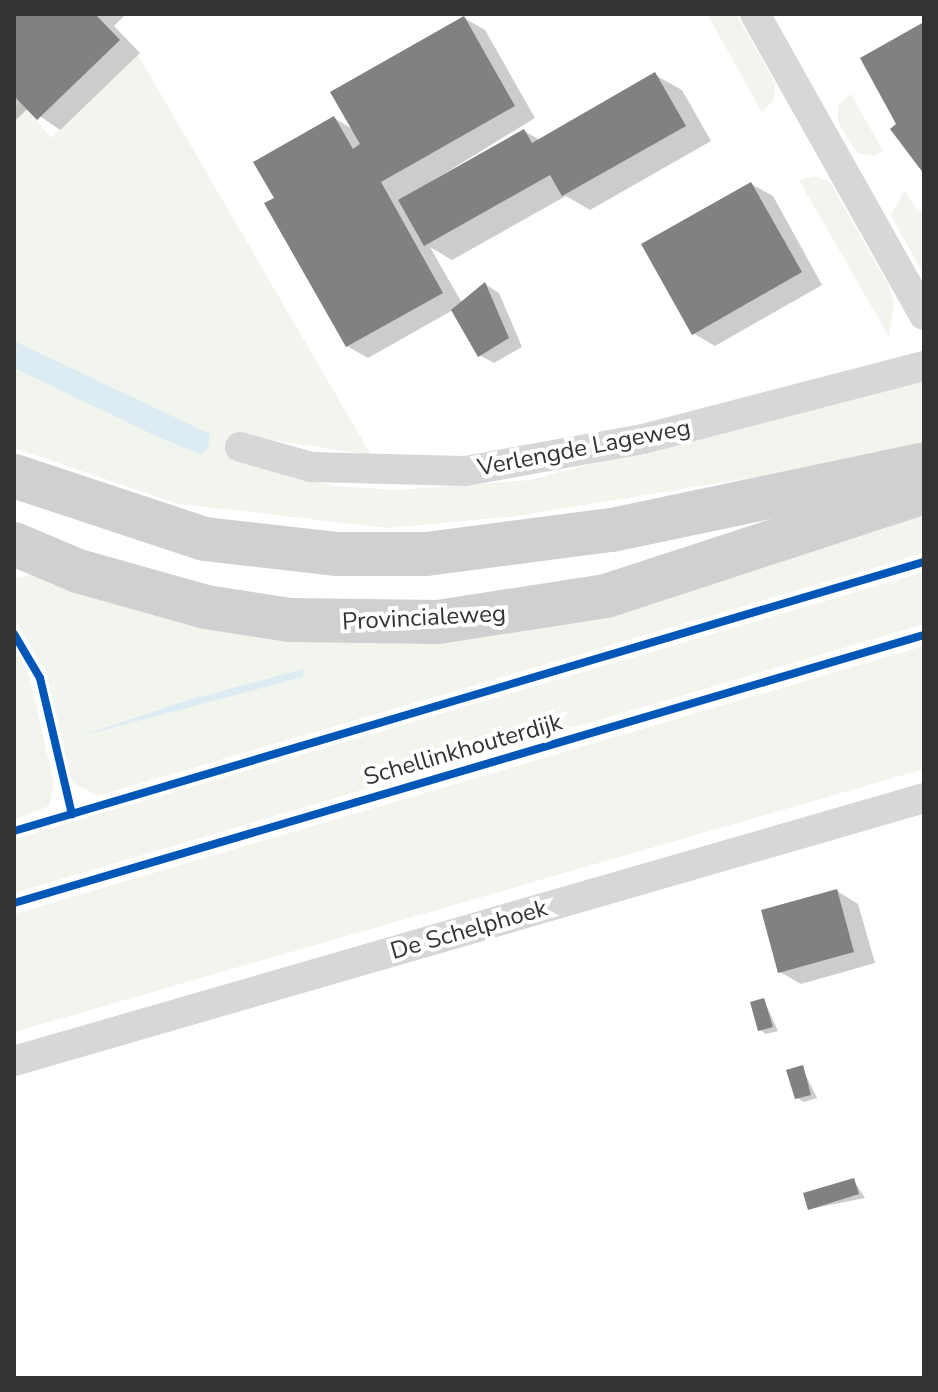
<!DOCTYPE html>
<style>
body{margin:0}
#map{position:relative;width:938px;height:1392px;overflow:hidden;background:#fff;font-family:"Nunito Sans",sans-serif}
div>[style]{position:absolute}
.green>*{inset:0;background:#f1f5ed}
.water>*{inset:0;background:#ddebf3}
.shadow>*{inset:0;background:#0003}
.building>*{inset:0;background:#818181}
.minor>*{height:30px;margin:-15px;padding:0 15px;transform-origin:15px;border-radius:15px;background:#d7d7d7}
.secondary>*{height:44px;margin:-22px;padding:0 22px;transform-origin:22px;border-radius:22px;background:#d0d0d0}
.cycleway>*{height:8px;margin:-4px;padding:0 4px;transform-origin:4px;border-radius:4px;background:#0057b8}
span{translate:-50% -50%;white-space:nowrap;text-align:center;line-height:1.15;-webkit-text-stroke:8px #fff;paint-order:stroke}
.street-label{font-size:24px;color:#333}
.frame{position:absolute;inset:0;border:16px solid #333;pointer-events:none}
</style>
<div id="map">
<div class="green">
<div style="clip-path:polygon(707px 14px,736px 14px,775px 83px,774px 100px,762px 112px)"></div>
<div style="clip-path:polygon(138px 55px,371px 455px,237px 435px,232px 461px,334px 486px,399px 490px,530px 480px,924px 376px,924px 449px,518px 516px,389px 528px,179px 504px,14px 448px,14px 368px,202px 454px,14px 341px,14px 108px,21px 101px,51px 138px)"></div>
<div style="clip-path:polygon(851px 94px,883px 151px,874px 156px,857px 153px,838px 122px,838px 105px)"></div>
<div style="clip-path:polygon(814px 176px,830px 182px,889px 286px,894px 303px,889px 337px,799px 180px)"></div>
<div style="clip-path:polygon(905px 190px,918px 212px,924px 209px,924px 276px,891px 215px)"></div>
<div style="clip-path:polygon(924px 500px,924px 553px,97px 796px,72px 782px,46px 672px,14px 619px,14px 578px,31px 575px,383px 634px)"></div>
<div style="clip-path:polygon(924px 572px,924px 624px,14px 893px,14px 839px)"></div>
<div style="clip-path:polygon(14px 646px,30px 678px,54px 784px,49px 806px,14px 820px)"></div>
<div style="clip-path:polygon(924px 646px,924px 769px,14px 1032px,14px 914px)"></div>
</div>
<div class="water">
<div style="clip-path:polygon(14px 341px,210px 434px,208px 447px,202px 455px,158px 437px,14px 368px)"></div>
<div style="clip-path:polygon(304px 669px,303px 677px,81px 736px,192px 699px)"></div>
</div>
<div class="shadow">
<div style="clip-path:polygon(14px 14px,126px 14px,114px 26px,140px 53px,60px 130px,28px 108px,14px 122px)"></div>
<div style="clip-path:polygon(464px 18px,485px 30px,535px 118px,403px 199px,524px 131px,540px 140px,655px 75px,682px 90px,711px 141px,590px 210px,566px 196px,452px 260px,430px 247px,462px 303px,485px 284px,499px 293px,522px 347px,494px 363px,479px 355px,453px 310px,368px 358px,347px 346px,277px 199px,334px 118px,354px 130px)"></div>
<div style="clip-path:polygon(751px 184px,773px 196px,822px 285px,715px 346px,693px 333px)"></div>
<div style="clip-path:polygon(837px 891px,858px 904px,875px 963px,801px 984px,780px 972px)"></div>
<div style="clip-path:polygon(764px 1000px,778px 1031px,766px 1034px,760px 1030px)"></div>
<div style="clip-path:polygon(802px 1067px,817px 1098px,804px 1102px,797px 1098px)"></div>
<div style="clip-path:polygon(854px 1181px,865px 1198px,810px 1209px)"></div>
</div>
<div class="building">
<div style="clip-path:polygon(14px 14px,95px 14px,120px 40px,37px 120px,14px 96px)"></div>
<div style="clip-path:polygon(464px 16px,515px 106px,381px 182px,443px 293px,346px 347px,264px 203px,274px 198px,253px 162px,334px 116px,353px 149px,360px 144px,330px 92px)"></div>
<div style="clip-path:polygon(924px 22px,924px 174px,890px 129px,896px 124px,860px 58px)"></div>
<div style="clip-path:polygon(655px 72px,686px 126px,562px 196px,550px 175px,424px 246px,398px 200px,524px 129px,532px 143px)"></div>
<div style="clip-path:polygon(751px 182px,802px 272px,692px 335px,641px 244px)"></div>
<div style="clip-path:polygon(485px 282px,509px 338px,478px 357px,451px 310px)"></div>
<div style="clip-path:polygon(837px 889px,854px 952px,778px 973px,761px 910px)"></div>
<div style="clip-path:polygon(764px 998px,773px 1027px,758px 1031px,750px 1002px)"></div>
<div style="clip-path:polygon(803px 1065px,811px 1095px,795px 1099px,786px 1070px)"></div>
<div style="clip-path:polygon(854px 1178px,859px 1194px,808px 1210px,803px 1193px)"></div>
</div>
<div class="minor">
<div style="left:755px;top:14px;width:345px;rotate:60.7deg"></div>
<div style="left:240px;top:447px;width:74px;rotate:15.7deg"></div>
<div style="left:311px;top:467px;width:154px;rotate:1.5deg"></div>
<div style="left:465px;top:471px;width:181px;rotate:-10.2deg"></div>
<div style="left:643px;top:439px;width:290px;rotate:-14.6deg"></div>
<div style="left:14px;top:1061px;width:947px;rotate:-16.12deg"></div>
</div>
<div class="secondary">
<div style="left:14px;top:476px;width:201px;rotate:18.3deg"></div>
<div style="left:205px;top:539px;width:132px;rotate:6.5deg"></div>
<div style="left:336px;top:554px;width:90px"></div>
<div style="left:426px;top:554px;width:188px;rotate:-7.4deg"></div>
<div style="left:612px;top:530px;width:319px;rotate:-11.9deg"></div>
<div style="left:14px;top:544px;width:69px;rotate:22.9deg"></div>
<div style="left:78px;top:571px;width:133px;rotate:15.7deg"></div>
<div style="left:206px;top:607px;width:85px;rotate:8.8deg"></div>
<div style="left:290px;top:620px;width:148px;rotate:0.8deg"></div>
<div style="left:438px;top:622px;width:170px;rotate:-8.8deg"></div>
<div style="left:606px;top:596px;width:335px;rotate:-18.1deg"></div>
</div>
<div class="cycleway">
<div style="left:14px;top:634px;width:51px;rotate:59.4deg"></div>
<div style="left:40px;top:678px;width:140px;rotate:76.8deg"></div>
<div style="left:14px;top:831px;width:949px;rotate:-16.47deg"></div>
<div style="left:14px;top:903px;width:949px;rotate:-16.41deg"></div>
</div>
<div class="street-label">
<span style="left:584px;top:448px;rotate:-11deg">Verlengde Lageweg</span>
<span style="left:424px;top:618px;rotate:-3deg">Provincialeweg</span>
<span style="left:463px;top:750px;rotate:-16deg">Schellinkhouterdijk</span>
<span style="left:469px;top:930px;rotate:-16deg">De Schelphoek</span>
</div>
<div class="frame"></div>
</div>
